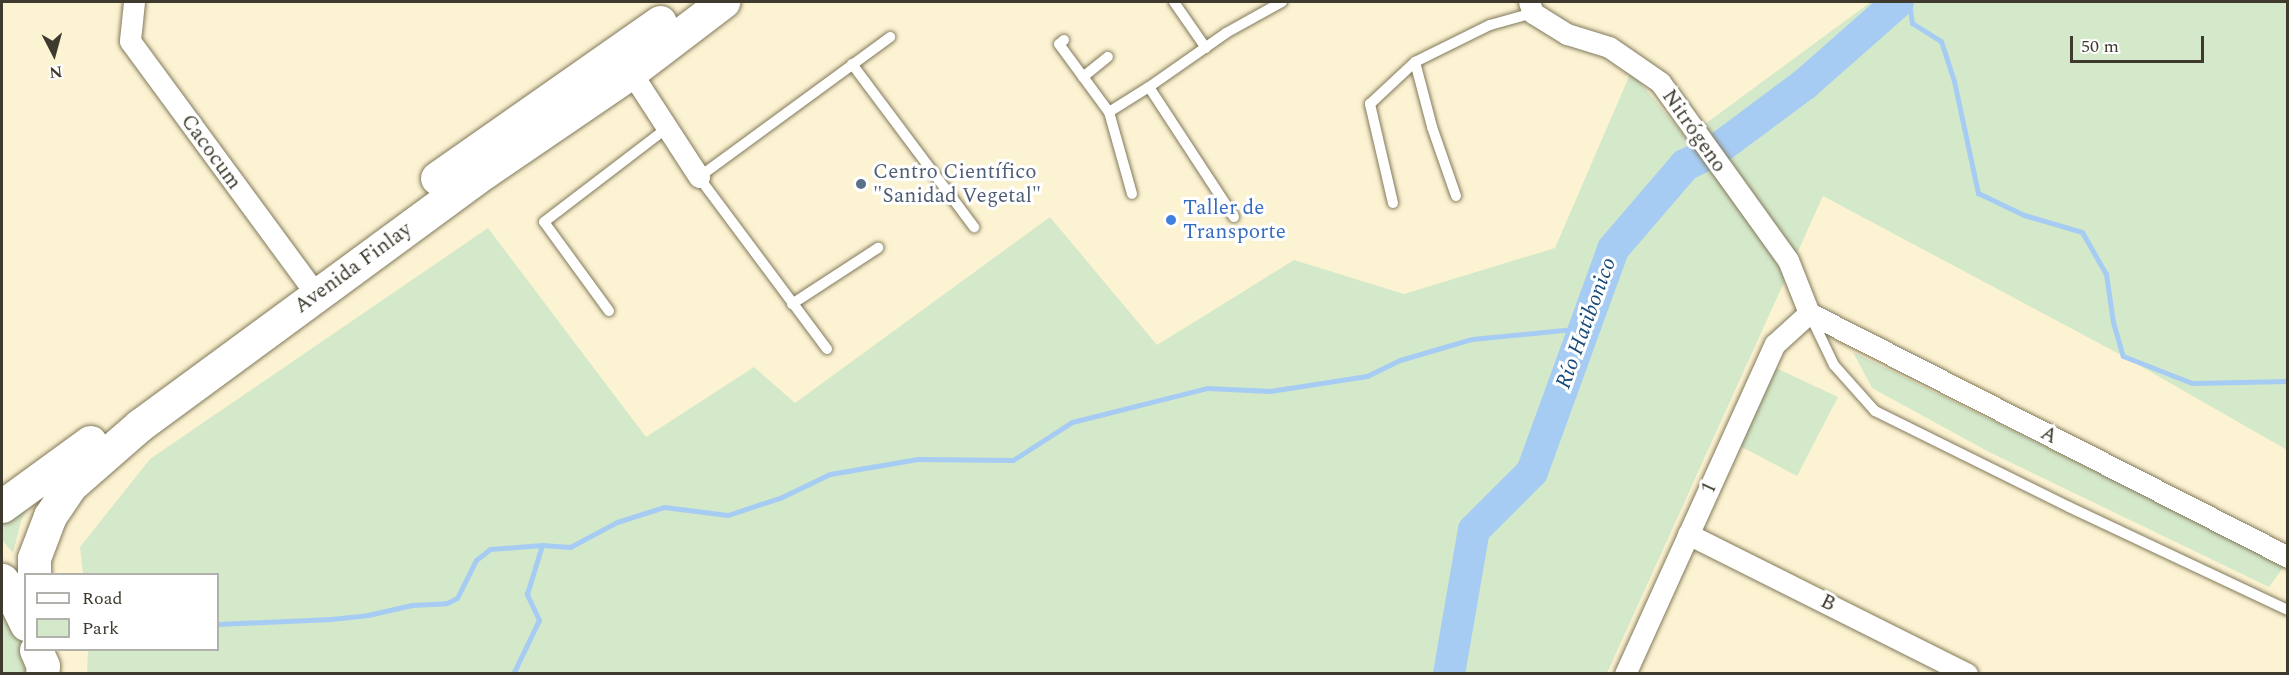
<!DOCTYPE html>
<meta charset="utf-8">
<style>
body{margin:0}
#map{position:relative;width:2289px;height:675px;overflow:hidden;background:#fcf3d2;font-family:Spectral,serif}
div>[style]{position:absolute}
.green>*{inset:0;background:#d4e9ca}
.stream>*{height:5px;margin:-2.5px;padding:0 2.5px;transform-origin:2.5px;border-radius:2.5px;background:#a7ccf3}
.river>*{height:32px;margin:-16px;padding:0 16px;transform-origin:16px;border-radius:16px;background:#a7ccf3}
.roads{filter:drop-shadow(0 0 2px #81795b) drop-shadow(0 0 2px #81795b)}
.lane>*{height:10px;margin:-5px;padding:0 5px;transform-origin:5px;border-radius:5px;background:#fff}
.street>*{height:21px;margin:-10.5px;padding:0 10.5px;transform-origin:10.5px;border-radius:10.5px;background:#fff}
.primary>*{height:33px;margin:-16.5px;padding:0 16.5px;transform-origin:16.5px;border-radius:16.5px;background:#fff}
.highway>*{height:33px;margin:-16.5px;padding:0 16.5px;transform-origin:16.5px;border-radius:16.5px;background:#fff}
.dots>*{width:16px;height:16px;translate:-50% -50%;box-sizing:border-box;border:3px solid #fff;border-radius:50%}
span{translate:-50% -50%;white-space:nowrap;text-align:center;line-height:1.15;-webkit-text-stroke:6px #fff;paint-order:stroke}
.street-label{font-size:21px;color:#3e3a2d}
.service-label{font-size:21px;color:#4e5e75}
.left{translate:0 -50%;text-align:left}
.shop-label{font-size:21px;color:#366cbe}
.water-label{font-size:22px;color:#154a7a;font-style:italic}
.frame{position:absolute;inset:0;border:3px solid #3e3a2d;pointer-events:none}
.legend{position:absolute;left:24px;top:573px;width:195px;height:78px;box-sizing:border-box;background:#fff;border:2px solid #b2b0ab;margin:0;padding:8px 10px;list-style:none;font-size:18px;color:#3e3a2d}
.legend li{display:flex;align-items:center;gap:12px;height:30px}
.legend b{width:30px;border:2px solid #b2b0ab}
.north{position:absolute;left:24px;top:24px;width:60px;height:60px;-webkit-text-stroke:4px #fff;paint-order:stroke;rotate:174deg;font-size:16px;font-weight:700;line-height:24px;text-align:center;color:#3e3a2d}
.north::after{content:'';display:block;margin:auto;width:21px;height:27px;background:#3e3a2d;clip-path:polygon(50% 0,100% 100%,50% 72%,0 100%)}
.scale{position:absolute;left:2070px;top:36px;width:134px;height:27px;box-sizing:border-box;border:3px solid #3e3a2d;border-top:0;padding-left:8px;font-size:18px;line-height:21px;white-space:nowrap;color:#3e3a2d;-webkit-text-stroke:4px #fff;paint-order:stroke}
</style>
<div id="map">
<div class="green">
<div style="clip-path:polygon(1868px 2px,2287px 2px,2287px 450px,2123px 356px,1823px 196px,1607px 673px,87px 673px,88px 650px,218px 650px,218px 574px,83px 574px,80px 547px,150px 459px,488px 228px,646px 437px,754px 367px,795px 403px,1050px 217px,1157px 345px,1294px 260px,1404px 294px,1555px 248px,1631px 72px,1686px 138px,1868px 4px)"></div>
<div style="clip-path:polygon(1853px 352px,2285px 565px,2269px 587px,1989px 452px,1872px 388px)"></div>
<div style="clip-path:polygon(1774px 367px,1838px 397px,1797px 476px,1734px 443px)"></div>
<div style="clip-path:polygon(48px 471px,21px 521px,13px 553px,2px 540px,2px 503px)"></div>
<div style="clip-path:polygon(2px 593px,7px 600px,22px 641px,25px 673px,2px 673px)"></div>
</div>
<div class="stream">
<div style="left:1909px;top:2px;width:21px;rotate:82deg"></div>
<div style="left:1912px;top:23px;width:34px;rotate:32deg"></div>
<div style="left:1941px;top:41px;width:42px;rotate:72deg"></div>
<div style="left:1954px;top:81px;width:115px;rotate:77.9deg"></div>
<div style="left:1978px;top:193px;width:51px;rotate:25.6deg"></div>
<div style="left:2024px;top:215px;width:60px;rotate:16.3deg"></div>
<div style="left:2082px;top:232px;width:48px;rotate:60.3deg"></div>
<div style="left:2106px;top:274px;width:49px;rotate:81.7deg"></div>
<div style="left:2113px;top:322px;width:35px;rotate:74deg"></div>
<div style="left:2123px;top:356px;width:74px;rotate:21.4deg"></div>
<div style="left:2192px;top:383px;width:96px;rotate:-1.2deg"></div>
<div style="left:218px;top:624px;width:113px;rotate:-2.5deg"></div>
<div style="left:331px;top:619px;width:37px;rotate:-6deg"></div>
<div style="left:368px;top:615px;width:45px;rotate:-12.8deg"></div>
<div style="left:412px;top:605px;width:35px;rotate:-3deg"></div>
<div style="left:447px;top:603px;width:11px;rotate:-27deg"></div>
<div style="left:457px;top:598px;width:42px;rotate:-63.4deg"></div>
<div style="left:476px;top:560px;width:18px;rotate:-38deg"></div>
<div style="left:490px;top:549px;width:52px;rotate:-4.4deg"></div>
<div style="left:542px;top:545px;width:28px;rotate:4deg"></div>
<div style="left:570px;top:547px;width:53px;rotate:-28deg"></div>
<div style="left:617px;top:522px;width:49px;rotate:-17.7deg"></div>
<div style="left:664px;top:507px;width:64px;rotate:7.1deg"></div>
<div style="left:728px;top:515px;width:57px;rotate:-18.4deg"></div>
<div style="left:782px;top:497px;width:53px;rotate:-25.6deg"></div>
<div style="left:830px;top:474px;width:89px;rotate:-9.7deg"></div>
<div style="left:918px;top:459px;width:95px;rotate:0.6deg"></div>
<div style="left:1013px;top:460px;width:70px;rotate:-32.8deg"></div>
<div style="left:1072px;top:422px;width:139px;rotate:-14.1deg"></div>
<div style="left:1207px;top:388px;width:63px;rotate:2.7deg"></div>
<div style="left:1270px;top:391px;width:98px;rotate:-8.8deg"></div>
<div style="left:1367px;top:376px;width:37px;rotate:-26deg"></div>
<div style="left:1400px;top:360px;width:75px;rotate:-16.3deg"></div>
<div style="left:1472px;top:339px;width:114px;rotate:-5.6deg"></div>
<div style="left:513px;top:674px;width:60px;rotate:-64.3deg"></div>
<div style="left:539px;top:620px;width:29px;rotate:-115deg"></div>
<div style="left:527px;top:594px;width:51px;rotate:-73deg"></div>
</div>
<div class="river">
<div style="left:1449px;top:674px;width:146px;rotate:-80.2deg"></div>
<div style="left:1474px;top:530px;width:82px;rotate:-45deg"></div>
<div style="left:1532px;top:472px;width:237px;rotate:-70deg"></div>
<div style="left:1613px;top:249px;width:111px;rotate:-49.4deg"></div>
<div style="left:1685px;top:165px;width:33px;rotate:-25deg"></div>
<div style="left:1715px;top:151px;width:112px;rotate:-36.7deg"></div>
<div style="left:1805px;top:84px;width:124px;rotate:-41.4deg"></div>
</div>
<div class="roads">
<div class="lane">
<div style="left:1174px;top:2px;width:56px;rotate:55.2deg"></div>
<div style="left:1064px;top:40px;width:6px;rotate:141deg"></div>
<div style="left:1059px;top:44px;width:84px;rotate:53.7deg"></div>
<div style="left:1109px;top:112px;width:47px;rotate:-32deg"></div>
<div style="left:1415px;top:62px;width:67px;rotate:75.3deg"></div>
<div style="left:1432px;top:127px;width:73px;rotate:70.8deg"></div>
<div style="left:852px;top:64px;width:204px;rotate:53.2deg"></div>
<div style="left:1083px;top:77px;width:32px;rotate:-39deg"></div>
<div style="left:1109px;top:112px;width:85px;rotate:74.3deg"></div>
<div style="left:1393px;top:203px;width:102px;rotate:-103.1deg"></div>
<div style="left:1370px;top:104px;width:62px;rotate:-43deg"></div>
<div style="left:1415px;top:62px;width:84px;rotate:-26.3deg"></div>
<div style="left:1490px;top:25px;width:45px;rotate:-15.6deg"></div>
<div style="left:1234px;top:217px;width:155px;rotate:-123.2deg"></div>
<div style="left:1149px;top:87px;width:94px;rotate:-35deg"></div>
<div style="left:1226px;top:33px;width:64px;rotate:-29deg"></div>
<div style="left:792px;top:304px;width:103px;rotate:-33.1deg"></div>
<div style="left:609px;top:311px;width:110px;rotate:-126.1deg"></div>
<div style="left:544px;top:222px;width:155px;rotate:-37.4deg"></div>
<div style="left:1811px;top:317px;width:53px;rotate:64.4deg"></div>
<div style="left:1834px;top:365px;width:62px;rotate:48.3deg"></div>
<div style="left:1875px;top:411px;width:216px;rotate:26.3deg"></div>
<div style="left:2069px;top:507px;width:242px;rotate:25.2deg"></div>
<div style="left:827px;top:349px;width:214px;rotate:-126.7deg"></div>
<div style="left:699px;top:177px;width:237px;rotate:-36.2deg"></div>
</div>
<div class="street">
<div style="left:134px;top:2px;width:39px;rotate:96deg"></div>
<div style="left:130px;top:41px;width:314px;rotate:53.7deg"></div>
<div style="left:1529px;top:2px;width:12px;rotate:70deg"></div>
<div style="left:1533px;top:13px;width:40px;rotate:32deg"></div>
<div style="left:1567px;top:34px;width:44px;rotate:17.2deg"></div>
<div style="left:1609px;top:47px;width:62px;rotate:34.5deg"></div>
<div style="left:1660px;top:82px;width:219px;rotate:54.3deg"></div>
<div style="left:1788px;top:260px;width:57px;rotate:68.4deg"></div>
<div style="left:625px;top:63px;width:136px;rotate:57deg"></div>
<div style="left:1809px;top:313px;width:538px;rotate:26.99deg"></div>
<div style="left:1688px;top:534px;width:312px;rotate:26.6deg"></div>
<div style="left:1625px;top:674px;width:362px;rotate:-65.6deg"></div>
<div style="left:1775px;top:344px;width:46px;rotate:-42.4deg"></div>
</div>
<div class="primary">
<div style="left:437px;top:178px;width:272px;rotate:-35deg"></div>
<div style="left:2px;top:506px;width:109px;rotate:-36deg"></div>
<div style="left:34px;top:574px;width:16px;rotate:-90deg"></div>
<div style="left:34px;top:558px;width:45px;rotate:-69.1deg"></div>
<div style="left:50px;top:516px;width:36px;rotate:-56deg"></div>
<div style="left:70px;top:486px;width:93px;rotate:-41.1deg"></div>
<div style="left:140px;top:425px;width:429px;rotate:-36.3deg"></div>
<div style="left:486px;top:171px;width:176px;rotate:-34.3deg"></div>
<div style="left:631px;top:72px;width:116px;rotate:-37.3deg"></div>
</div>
<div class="highway">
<div style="left:2px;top:580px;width:11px;rotate:52deg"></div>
<div style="left:9px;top:589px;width:39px;rotate:64deg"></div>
<div style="left:36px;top:650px;width:17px;rotate:66deg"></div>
<div style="left:43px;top:666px;width:8px;rotate:97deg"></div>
</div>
</div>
<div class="dots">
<div style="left:861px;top:184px;background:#5c6f8a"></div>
<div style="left:1171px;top:220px;background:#3f7fe0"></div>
</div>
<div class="street-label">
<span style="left:1694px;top:131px;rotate:55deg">Nitrógeno</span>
<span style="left:211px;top:152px;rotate:54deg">Cacocum</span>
<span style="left:353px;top:268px;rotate:-36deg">Avenida Finlay</span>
<span style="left:2049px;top:435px;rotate:27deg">A</span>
<span style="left:1709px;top:488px;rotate:-65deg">1</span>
<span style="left:1828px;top:603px;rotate:26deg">B</span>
</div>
<div class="service-label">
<span class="left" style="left:873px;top:184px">Centro Científico<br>"Sanidad Vegetal"</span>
</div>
<div class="shop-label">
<span class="left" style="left:1183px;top:220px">Taller de<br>Transporte</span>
</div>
<div class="water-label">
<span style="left:1586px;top:323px;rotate:-70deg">Río Hatibonico</span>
</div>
<div class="frame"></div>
<ul class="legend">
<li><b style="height:8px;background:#fff"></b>Road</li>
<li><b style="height:16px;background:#d4e9ca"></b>Park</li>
</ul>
<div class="north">N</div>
<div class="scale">50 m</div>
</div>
